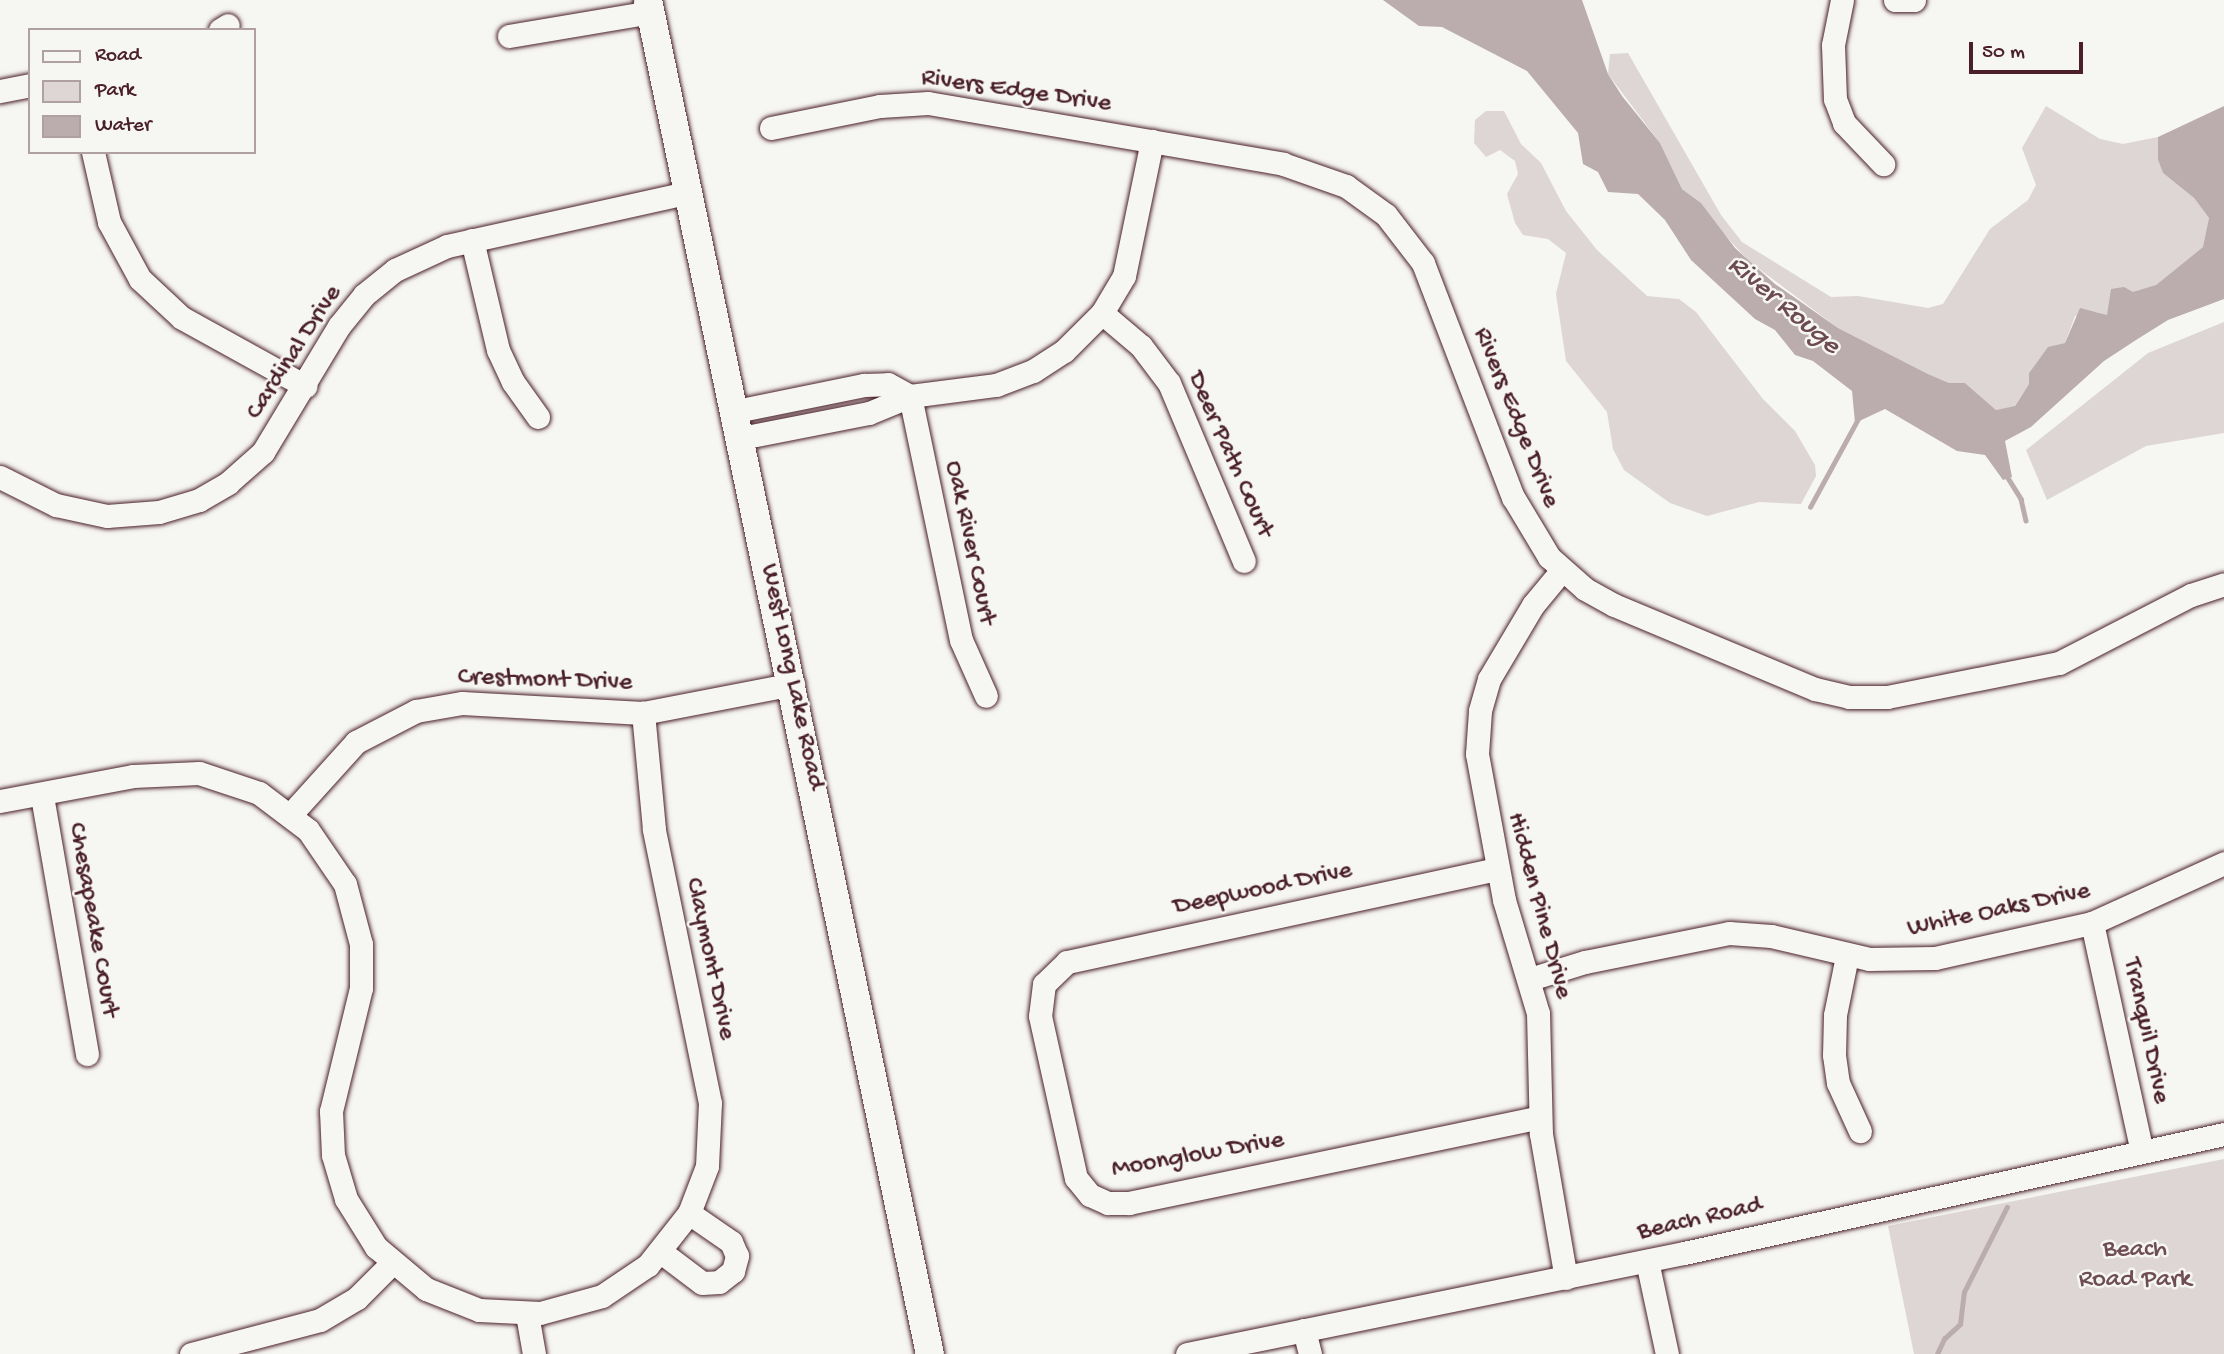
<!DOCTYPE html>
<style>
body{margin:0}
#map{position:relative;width:2224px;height:1354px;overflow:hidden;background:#f6f6f2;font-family:"Gochi Hand",sans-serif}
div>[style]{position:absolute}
.green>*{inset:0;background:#ddd6d5}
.water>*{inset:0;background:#bbadae}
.stream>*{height:4.5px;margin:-2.25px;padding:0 2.25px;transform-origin:2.25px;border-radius:2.25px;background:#bbadae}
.roads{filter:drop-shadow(0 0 2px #4a1f2b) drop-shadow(0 0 2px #4a1f2b)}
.minor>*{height:23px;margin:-11.5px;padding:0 11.5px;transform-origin:11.5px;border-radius:11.5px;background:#f6f6f2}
.major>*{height:28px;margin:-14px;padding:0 14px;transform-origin:14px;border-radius:14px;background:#f6f6f2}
span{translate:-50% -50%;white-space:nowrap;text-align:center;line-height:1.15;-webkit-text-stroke:5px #f6f6f2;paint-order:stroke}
.street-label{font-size:26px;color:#4a1f2b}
.park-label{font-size:26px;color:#6f4d56}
.water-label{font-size:28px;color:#6c4a52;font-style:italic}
.legend{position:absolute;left:28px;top:28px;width:228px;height:126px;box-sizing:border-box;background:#f6f6f2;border:2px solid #b1a0a2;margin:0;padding:9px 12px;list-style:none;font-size:21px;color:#4a1f2b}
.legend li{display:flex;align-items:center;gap:14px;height:35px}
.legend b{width:35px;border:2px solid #b1a0a2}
.scale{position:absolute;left:1969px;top:42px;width:114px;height:32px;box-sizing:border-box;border:4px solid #4a1f2b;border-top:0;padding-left:9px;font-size:21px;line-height:24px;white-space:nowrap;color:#4a1f2b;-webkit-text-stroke:5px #f6f6f2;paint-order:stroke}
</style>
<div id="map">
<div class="green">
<div style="clip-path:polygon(1628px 53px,1721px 215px,1742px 242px,1831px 297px,1858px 296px,1928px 308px,1943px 304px,1990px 229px,2028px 200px,2036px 185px,2022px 148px,2046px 106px,2100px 139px,2123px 144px,2158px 137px,2158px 160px,2163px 173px,2194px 198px,2209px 218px,2206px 238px,2203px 247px,2156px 285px,2111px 303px,2107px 316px,2097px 312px,2075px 316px,2065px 343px,2048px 348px,2029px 373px,2029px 384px,2014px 407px,1996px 410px,1965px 383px,1949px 383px,1928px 374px,1838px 328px,1750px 262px,1707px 216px,1701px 203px,1682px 189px,1660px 143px,1608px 74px,1610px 54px)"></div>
<div style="clip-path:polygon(1486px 111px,1504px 111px,1521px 144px,1541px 163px,1566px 211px,1597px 250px,1647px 296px,1679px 299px,1696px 312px,1763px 399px,1795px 431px,1815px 465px,1816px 476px,1801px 504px,1759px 502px,1707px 516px,1670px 503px,1624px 470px,1613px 449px,1607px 412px,1566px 361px,1556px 294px,1566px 253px,1548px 239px,1523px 235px,1515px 223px,1507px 194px,1518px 174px,1515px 161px,1500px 150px,1486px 157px,1474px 143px,1475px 120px)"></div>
<div style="clip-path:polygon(2224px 322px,2224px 433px,2146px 446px,2047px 500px,2026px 450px,2148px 353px)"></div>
<div style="clip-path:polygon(2224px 1159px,2224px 1354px,1914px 1354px,1888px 1226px)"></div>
</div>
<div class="water">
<div style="clip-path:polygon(1383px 0,1582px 0,1608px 74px,1622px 96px,1660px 143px,1682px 189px,1701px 203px,1735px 248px,1775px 284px,1838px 328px,1928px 374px,1949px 383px,1965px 383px,1996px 410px,2015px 406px,2029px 384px,2029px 373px,2048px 347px,2065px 343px,2080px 308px,2107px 315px,2111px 289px,2124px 287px,2133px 292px,2156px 285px,2203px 247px,2209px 218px,2194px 198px,2163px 173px,2158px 160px,2158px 137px,2224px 106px,2224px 299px,2168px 320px,2136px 340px,2104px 361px,2031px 427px,2005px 441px,2012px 477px,2003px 480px,1985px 455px,1957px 451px,1885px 409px,1855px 423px,1852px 391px,1813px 361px,1795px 355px,1775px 330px,1755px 319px,1691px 260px,1665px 220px,1638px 194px,1608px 192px,1598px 172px,1583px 164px,1578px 133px,1527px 71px,1442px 27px,1419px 26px)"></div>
</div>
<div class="stream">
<div style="left:2005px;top:473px;width:31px;rotate:58deg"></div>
<div style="left:2021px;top:499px;width:22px;rotate:77deg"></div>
<div style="left:1810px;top:507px;width:100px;rotate:-61.4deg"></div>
<div style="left:1937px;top:1354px;width:17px;rotate:-65deg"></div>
<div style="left:1944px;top:1339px;width:22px;rotate:-43deg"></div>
<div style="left:1960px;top:1324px;width:32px;rotate:-83deg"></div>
<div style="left:1964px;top:1292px;width:95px;rotate:-63.2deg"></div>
</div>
<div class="roads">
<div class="minor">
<div style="left:1842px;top:0;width:46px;rotate:101.3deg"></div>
<div style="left:1833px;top:45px;width:54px;rotate:87.9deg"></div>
<div style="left:1835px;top:99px;width:26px;rotate:69deg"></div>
<div style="left:1844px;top:123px;width:57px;rotate:46.4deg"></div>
<div style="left:1895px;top:0;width:19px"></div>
<div style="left:220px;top:30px;width:9px;rotate:-32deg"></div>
<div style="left:509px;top:36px;width:144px;rotate:-9.6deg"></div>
<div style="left:0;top:91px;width:31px;rotate:-11deg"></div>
<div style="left:771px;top:128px;width:111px;rotate:-11.4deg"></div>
<div style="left:880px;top:106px;width:48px;rotate:-3.6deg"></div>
<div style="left:928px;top:103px;width:360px;rotate:9.7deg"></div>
<div style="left:1283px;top:164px;width:67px;rotate:19.2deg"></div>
<div style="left:1346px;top:186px;width:49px;rotate:35.9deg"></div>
<div style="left:1386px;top:215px;width:61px;rotate:52.4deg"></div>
<div style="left:1423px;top:263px;width:251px;rotate:69deg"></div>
<div style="left:1513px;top:497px;width:70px;rotate:59deg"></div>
<div style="left:1549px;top:557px;width:48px;rotate:41.6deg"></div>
<div style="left:1585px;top:589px;width:33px;rotate:29deg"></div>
<div style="left:1614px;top:605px;width:218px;rotate:22.7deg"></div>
<div style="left:1815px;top:689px;width:35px;rotate:13deg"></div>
<div style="left:1849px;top:697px;width:38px"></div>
<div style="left:1887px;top:697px;width:175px;rotate:-11.2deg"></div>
<div style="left:2059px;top:663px;width:148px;rotate:-27.3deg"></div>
<div style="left:2191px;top:595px;width:35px;rotate:-18deg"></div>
<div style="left:93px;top:152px;width:72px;rotate:77.1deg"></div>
<div style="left:109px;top:222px;width:65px;rotate:61.5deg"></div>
<div style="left:140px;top:279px;width:57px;rotate:42.9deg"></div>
<div style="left:182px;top:318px;width:141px;rotate:28.9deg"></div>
<div style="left:472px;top:240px;width:113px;rotate:76.7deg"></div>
<div style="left:498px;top:350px;width:35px;rotate:65deg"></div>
<div style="left:513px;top:382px;width:43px;rotate:54.5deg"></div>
<div style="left:1102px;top:313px;width:51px;rotate:40.2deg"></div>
<div style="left:1141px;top:346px;width:46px;rotate:52.9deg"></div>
<div style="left:1169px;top:383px;width:193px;rotate:67.2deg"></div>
<div style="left:910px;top:396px;width:249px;rotate:78.2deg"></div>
<div style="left:961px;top:640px;width:61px;rotate:65.9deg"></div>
<div style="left:736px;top:411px;width:131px;rotate:-11.5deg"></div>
<div style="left:864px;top:385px;width:24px;rotate:-2deg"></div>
<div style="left:888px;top:384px;width:25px;rotate:29deg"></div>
<div style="left:741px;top:438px;width:130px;rotate:-11.1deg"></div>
<div style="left:869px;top:413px;width:44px;rotate:-22.5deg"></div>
<div style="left:910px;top:396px;width:87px;rotate:-7.3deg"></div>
<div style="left:996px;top:385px;width:40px;rotate:-21deg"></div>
<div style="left:1033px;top:371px;width:37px;rotate:-33deg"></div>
<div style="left:1064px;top:351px;width:54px;rotate:-45deg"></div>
<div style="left:1102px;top:313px;width:43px;rotate:-59.3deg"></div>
<div style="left:1124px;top:276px;width:138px;rotate:-78.3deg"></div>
<div style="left:0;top:477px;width:63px;rotate:26.6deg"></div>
<div style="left:56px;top:505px;width:52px;rotate:12.2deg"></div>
<div style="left:107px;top:516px;width:52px;rotate:-4.4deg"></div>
<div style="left:159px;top:512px;width:42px;rotate:-16.7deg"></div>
<div style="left:199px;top:500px;width:34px;rotate:-30deg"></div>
<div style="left:228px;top:483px;width:47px;rotate:-41.5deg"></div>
<div style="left:263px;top:452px;width:147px;rotate:-58.9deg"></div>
<div style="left:339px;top:326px;width:40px;rotate:-51deg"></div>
<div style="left:364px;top:295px;width:40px;rotate:-39deg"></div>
<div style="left:395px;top:270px;width:57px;rotate:-24.8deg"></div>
<div style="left:447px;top:246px;width:249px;rotate:-12.5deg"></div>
<div style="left:1562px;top:570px;width:45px;rotate:129.6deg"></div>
<div style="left:1533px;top:605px;width:86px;rotate:120.7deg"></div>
<div style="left:1489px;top:679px;width:33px;rotate:106deg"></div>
<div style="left:1480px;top:711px;width:43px;rotate:94deg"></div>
<div style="left:1477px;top:754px;width:148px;rotate:79.5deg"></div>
<div style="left:1504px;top:900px;width:118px;rotate:73.3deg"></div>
<div style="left:1538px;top:1013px;width:121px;rotate:88.6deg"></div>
<div style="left:1541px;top:1134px;width:146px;rotate:80.2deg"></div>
<div style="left:42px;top:796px;width:262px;rotate:80.1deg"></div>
<div style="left:0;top:801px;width:135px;rotate:-10.6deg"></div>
<div style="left:133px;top:776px;width:66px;rotate:-2.6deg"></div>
<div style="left:199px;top:773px;width:63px;rotate:18.4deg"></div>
<div style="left:259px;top:793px;width:61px;rotate:37.1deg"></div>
<div style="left:308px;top:830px;width:65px;rotate:55.6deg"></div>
<div style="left:345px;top:884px;width:62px;rotate:75.1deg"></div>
<div style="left:361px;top:944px;width:44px;rotate:90deg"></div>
<div style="left:361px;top:988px;width:127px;rotate:103.7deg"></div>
<div style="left:331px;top:1111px;width:44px;rotate:87.4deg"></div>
<div style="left:333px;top:1155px;width:46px;rotate:73.5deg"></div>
<div style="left:346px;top:1199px;width:57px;rotate:58deg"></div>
<div style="left:376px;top:1247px;width:65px;rotate:40deg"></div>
<div style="left:426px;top:1289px;width:57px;rotate:21.6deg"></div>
<div style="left:479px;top:1310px;width:61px;rotate:2.8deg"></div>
<div style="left:540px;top:1313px;width:64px;rotate:-15.3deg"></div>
<div style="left:602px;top:1296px;width:55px;rotate:-34deg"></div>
<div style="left:648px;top:1265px;width:66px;rotate:-51.7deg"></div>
<div style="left:689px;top:1213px;width:50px;rotate:-69deg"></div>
<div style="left:707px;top:1166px;width:63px;rotate:-87.3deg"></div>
<div style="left:710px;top:1103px;width:280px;rotate:-101.6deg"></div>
<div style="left:654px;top:829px;width:117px;rotate:-95.4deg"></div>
<div style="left:291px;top:814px;width:97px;rotate:-47.9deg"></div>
<div style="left:356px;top:742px;width:68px;rotate:-27.3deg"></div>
<div style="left:416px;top:711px;width:47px;rotate:-9.9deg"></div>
<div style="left:462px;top:703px;width:181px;rotate:3.2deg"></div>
<div style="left:643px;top:713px;width:153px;rotate:-10.9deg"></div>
<div style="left:1497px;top:869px;width:440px;rotate:167.8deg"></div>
<div style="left:1067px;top:962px;width:32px;rotate:136deg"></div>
<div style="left:1044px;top:984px;width:32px;rotate:97deg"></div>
<div style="left:1040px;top:1016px;width:166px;rotate:77.5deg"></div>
<div style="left:1076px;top:1178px;width:22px;rotate:51deg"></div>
<div style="left:1090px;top:1195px;width:20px;rotate:24deg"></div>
<div style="left:1108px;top:1203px;width:21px"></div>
<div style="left:1129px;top:1203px;width:419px;rotate:-11.8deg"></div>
<div style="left:2092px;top:923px;width:234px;rotate:77.7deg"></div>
<div style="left:1847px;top:956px;width:60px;rotate:101.5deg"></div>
<div style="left:1835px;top:1015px;width:40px;rotate:91.4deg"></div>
<div style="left:1834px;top:1055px;width:28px;rotate:82deg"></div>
<div style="left:1838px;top:1083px;width:53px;rotate:65.4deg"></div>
<div style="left:1530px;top:979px;width:58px;rotate:-17.2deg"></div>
<div style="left:1585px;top:962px;width:147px;rotate:-11.4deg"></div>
<div style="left:1729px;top:933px;width:42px;rotate:4.1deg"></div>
<div style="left:1771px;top:936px;width:101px;rotate:13.2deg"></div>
<div style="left:1869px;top:959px;width:66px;rotate:-0.9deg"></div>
<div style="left:1935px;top:958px;width:161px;rotate:-12.6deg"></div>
<div style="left:2092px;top:923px;width:145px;rotate:-24.4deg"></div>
<div style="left:661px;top:1252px;width:51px;rotate:37.1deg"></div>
<div style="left:702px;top:1283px;width:17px;rotate:-3deg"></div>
<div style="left:719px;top:1282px;width:18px;rotate:-38deg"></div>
<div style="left:733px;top:1271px;width:16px;rotate:-75deg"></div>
<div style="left:737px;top:1256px;width:15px;rotate:-113deg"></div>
<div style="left:731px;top:1242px;width:51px;rotate:-145.4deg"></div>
<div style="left:1647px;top:1261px;width:95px;rotate:77.9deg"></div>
<div style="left:527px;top:1314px;width:41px;rotate:80.1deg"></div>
<div style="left:1304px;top:1330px;width:25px;rotate:76deg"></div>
<div style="left:191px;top:1354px;width:133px;rotate:-14.8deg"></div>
<div style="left:320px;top:1320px;width:43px;rotate:-30.7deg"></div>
<div style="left:357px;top:1298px;width:49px;rotate:-45deg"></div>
<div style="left:1187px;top:1354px;width:507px;rotate:-11.49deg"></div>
<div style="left:1684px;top:1253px;width:553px;rotate:-12.43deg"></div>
</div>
<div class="major">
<div style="left:648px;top:0;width:1383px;rotate:78.24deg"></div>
</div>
</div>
<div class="street-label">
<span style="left:1016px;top:92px;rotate:8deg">Rivers Edge Drive</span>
<span style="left:295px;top:353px;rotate:-57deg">Cardinal Drive</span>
<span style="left:1515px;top:418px;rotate:68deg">Rivers Edge Drive</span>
<span style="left:1229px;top:455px;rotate:66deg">Deer Path Court</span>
<span style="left:969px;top:543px;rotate:78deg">Oak River Court</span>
<span style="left:791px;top:677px;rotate:78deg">West Long Lake Road</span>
<span style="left:545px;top:681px;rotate:2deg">Crestmont Drive</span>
<span style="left:1263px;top:890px;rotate:-12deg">Deepwood Drive</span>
<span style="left:1538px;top:906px;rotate:75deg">Hidden Pine Drive</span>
<span style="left:1999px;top:911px;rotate:-12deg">White Oaks Drive</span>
<span style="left:92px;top:920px;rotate:80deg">Chesapeake Court</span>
<span style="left:709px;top:959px;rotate:78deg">Claymont Drive</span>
<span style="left:2145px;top:1031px;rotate:78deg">Tranquil Drive</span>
<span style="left:1198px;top:1156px;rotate:-10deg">Moonglow Drive</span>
<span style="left:1700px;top:1220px;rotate:-13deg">Beach Road</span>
</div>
<div class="park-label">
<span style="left:2135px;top:1266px">Beach<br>Road Park</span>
</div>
<div class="water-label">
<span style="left:1783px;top:306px;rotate:40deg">River Rouge</span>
</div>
<ul class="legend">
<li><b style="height:9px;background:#f6f6f2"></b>Road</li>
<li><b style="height:19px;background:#ddd6d5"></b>Park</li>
<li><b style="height:19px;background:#bbadae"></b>Water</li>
</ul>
<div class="scale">50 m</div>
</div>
